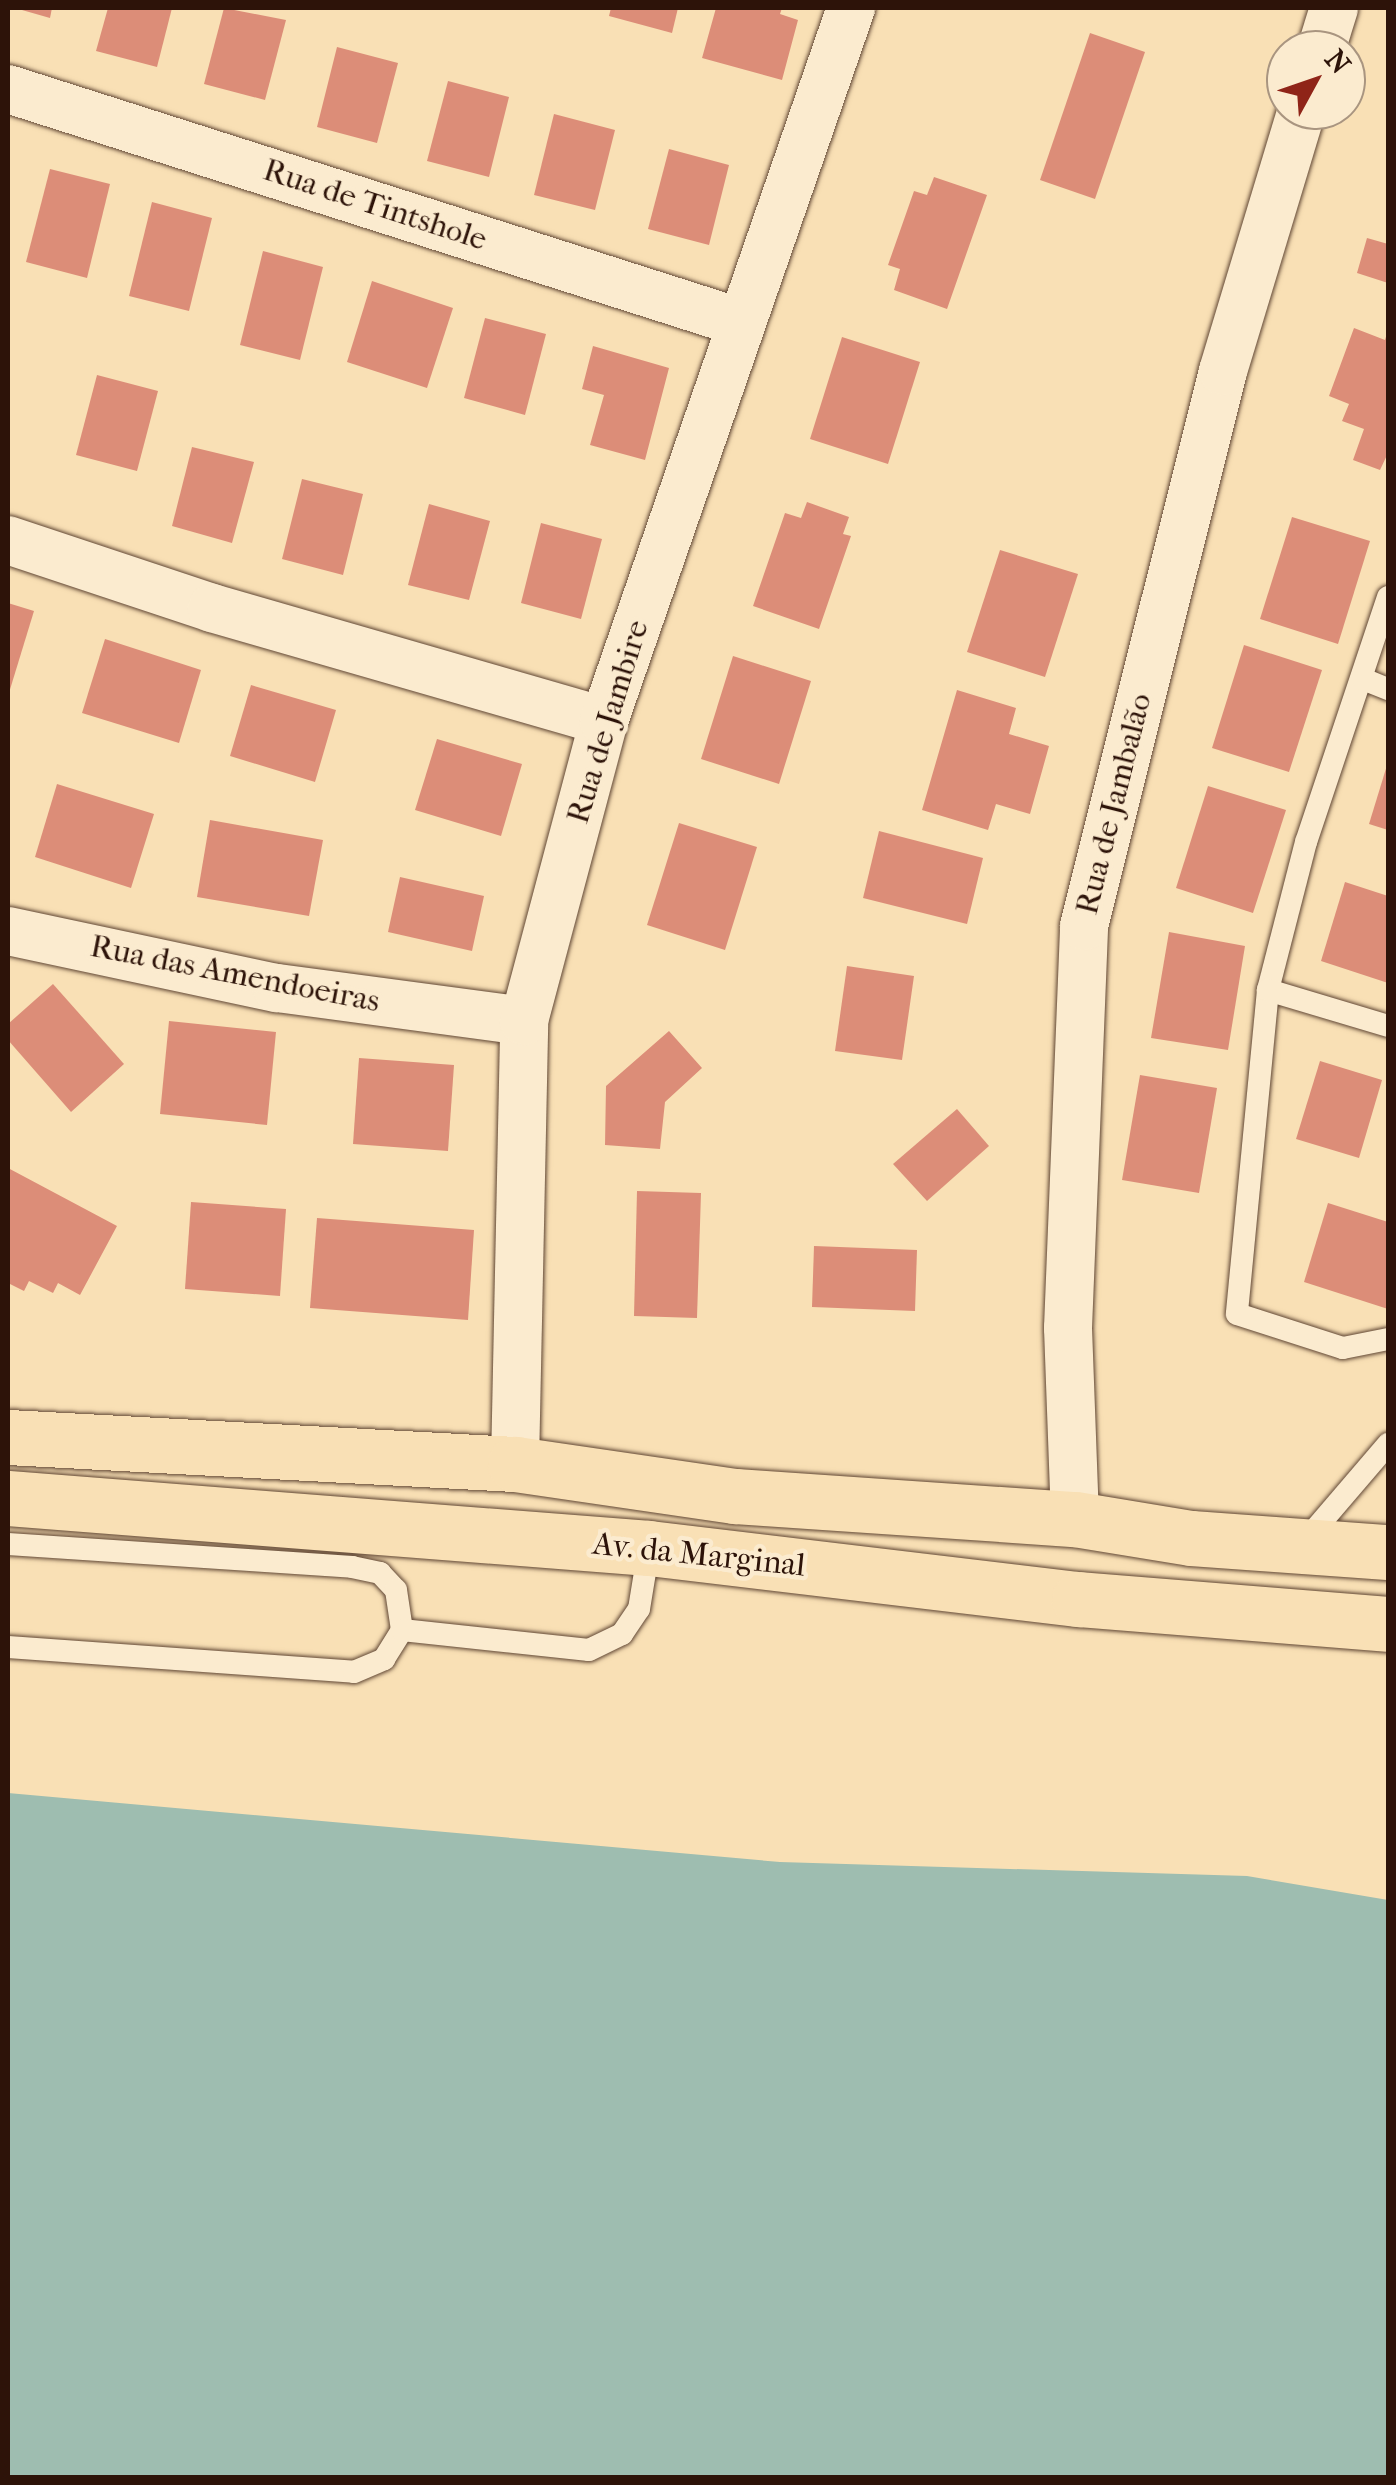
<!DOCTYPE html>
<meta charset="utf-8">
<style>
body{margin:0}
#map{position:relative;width:1396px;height:2485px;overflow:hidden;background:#f9e0b5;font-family:"IM FELL French Canon",serif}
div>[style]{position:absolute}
.water>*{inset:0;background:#9ebdb0}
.building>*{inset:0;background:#dc8d78}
.roads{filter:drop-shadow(0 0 2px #604634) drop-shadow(0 0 2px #604634)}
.service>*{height:22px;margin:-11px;padding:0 11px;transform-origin:11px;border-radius:11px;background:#fbebcf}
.minor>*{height:48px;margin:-24px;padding:0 24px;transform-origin:24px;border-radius:24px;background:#fbebcf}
.primary>*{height:55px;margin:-27.5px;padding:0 27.5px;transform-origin:27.5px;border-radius:27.5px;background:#f9e0b5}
span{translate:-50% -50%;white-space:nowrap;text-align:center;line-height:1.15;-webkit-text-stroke:9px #fbebcf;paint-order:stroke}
.street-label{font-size:32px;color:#2d1309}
.frame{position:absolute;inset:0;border:10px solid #2d1309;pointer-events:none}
.north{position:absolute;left:1266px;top:30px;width:100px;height:100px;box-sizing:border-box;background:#fbebcf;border:2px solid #a99580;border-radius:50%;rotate:50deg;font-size:28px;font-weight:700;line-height:40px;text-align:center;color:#2d1309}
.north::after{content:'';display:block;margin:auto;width:35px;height:45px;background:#8f2418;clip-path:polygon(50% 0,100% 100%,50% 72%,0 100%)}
</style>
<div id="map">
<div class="water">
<div style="clip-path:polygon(8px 1793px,780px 1862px,1247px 1876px,1388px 1900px,1388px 2477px,8px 2477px)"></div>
</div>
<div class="building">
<div style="clip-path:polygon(15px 8px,52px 8px,50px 18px)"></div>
<div style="clip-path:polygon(108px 8px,172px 8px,157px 67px,96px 51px)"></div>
<div style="clip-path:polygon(224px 8px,286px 20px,265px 100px,204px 84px)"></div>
<div style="clip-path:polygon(611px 8px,678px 8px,672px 33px,609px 16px)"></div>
<div style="clip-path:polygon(716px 8px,782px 8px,780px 14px,798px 20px,782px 80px,702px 58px)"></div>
<div style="clip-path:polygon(1090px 33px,1145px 52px,1095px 199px,1040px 180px)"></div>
<div style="clip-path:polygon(337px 47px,398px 63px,377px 143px,317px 127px)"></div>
<div style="clip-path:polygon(448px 81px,509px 97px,489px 177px,427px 161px)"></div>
<div style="clip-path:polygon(554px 114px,615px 130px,595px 210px,534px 195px)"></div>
<div style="clip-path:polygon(669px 149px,729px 165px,709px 245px,648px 229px)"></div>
<div style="clip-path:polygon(50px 169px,110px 184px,87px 278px,26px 262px)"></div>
<div style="clip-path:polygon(934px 177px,987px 195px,947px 309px,894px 290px,900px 269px,888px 265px,914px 191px,927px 195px)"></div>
<div style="clip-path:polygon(152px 202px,212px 218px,189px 311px,129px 296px)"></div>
<div style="clip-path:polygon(1367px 238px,1388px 244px,1388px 283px,1357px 273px)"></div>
<div style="clip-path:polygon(263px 251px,323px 267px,300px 360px,240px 345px)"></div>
<div style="clip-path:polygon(372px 281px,453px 308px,427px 388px,347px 362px)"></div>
<div style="clip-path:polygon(485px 318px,546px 334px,525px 415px,464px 398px)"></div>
<div style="clip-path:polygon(1354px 328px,1385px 340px,1388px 330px,1388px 453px,1380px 470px,1353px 460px,1364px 429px,1342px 421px,1349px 404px,1329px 396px)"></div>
<div style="clip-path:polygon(842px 337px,920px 362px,888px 464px,810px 439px)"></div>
<div style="clip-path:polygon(593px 346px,669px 368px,645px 460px,590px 445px,604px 395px,582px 389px)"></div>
<div style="clip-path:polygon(97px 375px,158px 391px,137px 471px,76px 455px)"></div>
<div style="clip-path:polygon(192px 447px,254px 462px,232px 543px,172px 526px)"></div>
<div style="clip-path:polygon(302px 479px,363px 494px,343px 575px,282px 559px)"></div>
<div style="clip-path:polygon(807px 502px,849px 517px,843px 534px,851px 536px,819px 629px,753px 606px,785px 513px,801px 518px)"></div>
<div style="clip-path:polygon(429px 504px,490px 521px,469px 600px,408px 585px)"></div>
<div style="clip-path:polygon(1292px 517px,1370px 541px,1338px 644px,1260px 619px)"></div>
<div style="clip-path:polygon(541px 523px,602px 539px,581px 619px,521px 603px)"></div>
<div style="clip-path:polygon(1000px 550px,1078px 574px,1045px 677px,967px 652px)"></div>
<div style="clip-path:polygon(8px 603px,34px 611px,8px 696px)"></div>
<div style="clip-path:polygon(105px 639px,201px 670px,179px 743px,82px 713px)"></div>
<div style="clip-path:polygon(1244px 645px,1322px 670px,1289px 772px,1212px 748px)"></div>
<div style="clip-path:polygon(733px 656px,811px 681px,779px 784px,701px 759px)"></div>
<div style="clip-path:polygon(251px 685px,336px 710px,315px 782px,230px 756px)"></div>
<div style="clip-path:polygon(957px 690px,1016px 708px,1009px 734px,1049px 746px,1030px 814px,996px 804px,988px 830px,922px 810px)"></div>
<div style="clip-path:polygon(437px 739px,522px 764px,501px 836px,415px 810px)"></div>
<div style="clip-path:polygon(1388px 762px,1388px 830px,1369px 824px)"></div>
<div style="clip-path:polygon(57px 784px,154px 814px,131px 888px,35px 857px)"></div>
<div style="clip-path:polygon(1208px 786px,1286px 810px,1253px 913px,1176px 888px)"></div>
<div style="clip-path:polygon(210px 820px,323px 840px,309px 916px,197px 897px)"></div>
<div style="clip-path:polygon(679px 823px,757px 847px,725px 950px,647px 925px)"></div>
<div style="clip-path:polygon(879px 831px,983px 858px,967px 924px,863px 898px)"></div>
<div style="clip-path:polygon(400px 877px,484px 896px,472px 951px,388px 932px)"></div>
<div style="clip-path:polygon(1345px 882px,1388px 896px,1388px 983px,1321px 961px)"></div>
<div style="clip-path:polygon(1169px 932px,1245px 946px,1228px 1050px,1151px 1038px)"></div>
<div style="clip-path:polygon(847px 966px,914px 976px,902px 1060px,835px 1051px)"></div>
<div style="clip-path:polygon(53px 984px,124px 1064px,71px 1112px,8px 1040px,8px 1024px)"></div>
<div style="clip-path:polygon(169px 1021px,276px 1032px,267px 1125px,160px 1114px)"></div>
<div style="clip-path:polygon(669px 1031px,702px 1068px,665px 1102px,660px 1149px,605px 1145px,606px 1086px)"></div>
<div style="clip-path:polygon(359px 1058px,454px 1065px,448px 1151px,353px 1144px)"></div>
<div style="clip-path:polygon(1320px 1061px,1382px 1080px,1359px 1158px,1296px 1139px)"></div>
<div style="clip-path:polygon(1140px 1075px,1217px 1088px,1199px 1193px,1122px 1180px)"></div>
<div style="clip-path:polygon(957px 1109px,989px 1146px,927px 1201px,893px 1164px)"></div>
<div style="clip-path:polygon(8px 1168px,117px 1226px,80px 1295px,58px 1283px,53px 1293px,29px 1281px,24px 1291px,8px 1283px)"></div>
<div style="clip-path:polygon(637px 1191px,701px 1193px,697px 1318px,634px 1316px)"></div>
<div style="clip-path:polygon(191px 1202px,286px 1209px,280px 1296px,185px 1289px)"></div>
<div style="clip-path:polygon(1328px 1203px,1388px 1222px,1388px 1309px,1304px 1282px)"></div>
<div style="clip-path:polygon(317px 1218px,474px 1230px,468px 1320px,310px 1308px)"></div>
<div style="clip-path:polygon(814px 1246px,917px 1250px,915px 1311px,812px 1307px)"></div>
</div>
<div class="roads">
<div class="service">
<div style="left:1388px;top:597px;width:258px;rotate:108.5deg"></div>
<div style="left:1306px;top:842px;width:153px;rotate:104.4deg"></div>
<div style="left:1268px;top:990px;width:325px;rotate:95.5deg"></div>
<div style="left:1237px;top:1314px;width:111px;rotate:17.8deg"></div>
<div style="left:1343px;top:1348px;width:46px;rotate:-11.3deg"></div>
<div style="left:1363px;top:679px;width:27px;rotate:22deg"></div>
<div style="left:1268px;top:990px;width:125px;rotate:16.7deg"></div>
<div style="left:1305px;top:1541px;width:128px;rotate:-49.4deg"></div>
<div style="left:8px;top:1544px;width:345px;rotate:3.8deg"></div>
<div style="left:352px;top:1567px;width:29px;rotate:12deg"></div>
<div style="left:380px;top:1573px;width:23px;rotate:47deg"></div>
<div style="left:396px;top:1590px;width:40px;rotate:81.5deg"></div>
<div style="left:8px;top:1647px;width:347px;rotate:4.1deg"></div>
<div style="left:354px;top:1672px;width:33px;rotate:-23deg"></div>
<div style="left:384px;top:1659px;width:34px;rotate:-58deg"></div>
<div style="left:402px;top:1630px;width:188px;rotate:6.1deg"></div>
<div style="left:589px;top:1650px;width:37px;rotate:-26deg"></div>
<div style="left:622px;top:1634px;width:30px;rotate:-56deg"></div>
<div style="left:639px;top:1609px;width:62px;rotate:-80.7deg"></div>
</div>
<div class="minor">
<div style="left:1321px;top:50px;width:44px;rotate:-72.8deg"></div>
<div style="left:8px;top:89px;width:770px;rotate:17.68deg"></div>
<div style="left:8px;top:540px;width:215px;rotate:18.4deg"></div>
<div style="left:212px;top:608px;width:408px;rotate:16.1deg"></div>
<div style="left:8px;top:931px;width:275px;rotate:12deg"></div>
<div style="left:277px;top:988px;width:249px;rotate:7.6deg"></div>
<div style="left:515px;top:1464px;width:443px;rotate:-88.8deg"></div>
<div style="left:524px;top:1021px;width:310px;rotate:-75.1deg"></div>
<div style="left:604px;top:721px;width:755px;rotate:-70.89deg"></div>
<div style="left:1075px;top:1519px;width:191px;rotate:-92.1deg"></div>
<div style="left:1068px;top:1328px;width:402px;rotate:-87.7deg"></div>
<div style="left:1084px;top:926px;width:572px;rotate:-75.94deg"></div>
<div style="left:1223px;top:371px;width:273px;rotate:-73.2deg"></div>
</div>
<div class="primary">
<div style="left:8px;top:1437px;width:508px;rotate:3.05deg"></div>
<div style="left:515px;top:1464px;width:222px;rotate:8.3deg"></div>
<div style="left:735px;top:1496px;width:341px;rotate:3.9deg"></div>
<div style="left:1075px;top:1519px;width:118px;rotate:9.3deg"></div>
<div style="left:1191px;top:1538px;width:197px;rotate:4.1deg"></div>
<div style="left:8px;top:1498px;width:643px;rotate:4.46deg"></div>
<div style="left:649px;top:1548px;width:433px;rotate:6.8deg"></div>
<div style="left:1079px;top:1599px;width:310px;rotate:4.6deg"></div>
</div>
</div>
<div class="street-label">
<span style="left:375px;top:205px;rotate:18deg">Rua de Tintshole</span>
<span style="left:608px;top:722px;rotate:-73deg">Rua de Jambire</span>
<span style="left:1114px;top:804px;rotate:-76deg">Rua de Jambalão</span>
<span style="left:235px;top:974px;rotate:11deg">Rua das Amendoeiras</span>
<span style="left:699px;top:1555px;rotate:6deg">Av. da Marginal</span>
</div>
<div class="frame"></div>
<div class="north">N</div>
</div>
